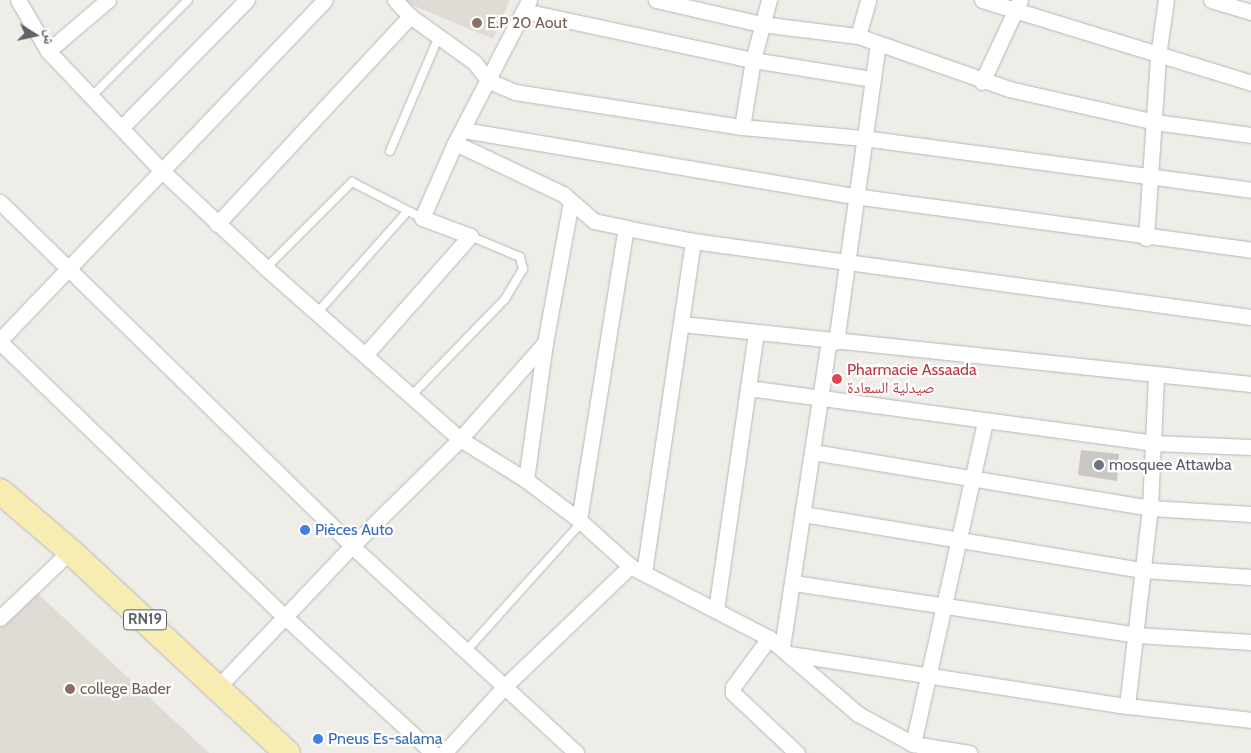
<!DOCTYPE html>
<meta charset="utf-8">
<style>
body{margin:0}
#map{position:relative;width:1251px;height:753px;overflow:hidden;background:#efede7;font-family:Cabin,"Noto Naskh Arabic",sans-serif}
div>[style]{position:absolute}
.education>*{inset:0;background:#dfdcd5}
.building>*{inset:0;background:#cbc8c4}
.roads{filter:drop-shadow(0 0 1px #b4b6ba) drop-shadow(0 0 1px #b4b6ba)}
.lane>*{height:8px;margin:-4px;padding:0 4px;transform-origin:4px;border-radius:4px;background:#fff}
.street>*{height:15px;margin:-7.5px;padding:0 7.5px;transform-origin:7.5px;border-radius:7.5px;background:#fff}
.primary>*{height:25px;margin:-12.5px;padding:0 12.5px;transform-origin:12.5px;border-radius:12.5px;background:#f7edb3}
.dots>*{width:14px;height:14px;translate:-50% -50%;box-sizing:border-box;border:2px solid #fff;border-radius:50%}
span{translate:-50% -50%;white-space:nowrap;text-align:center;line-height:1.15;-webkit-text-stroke:4.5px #fff;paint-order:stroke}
.shield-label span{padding:1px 4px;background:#fff;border:1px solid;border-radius:4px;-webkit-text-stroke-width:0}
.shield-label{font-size:15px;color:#5e6166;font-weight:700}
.education-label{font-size:16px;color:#785e54}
.left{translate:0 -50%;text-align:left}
.health-label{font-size:16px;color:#be3a42}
.worship-label{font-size:16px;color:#5b616d}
.shop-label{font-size:16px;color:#366cbe}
.north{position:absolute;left:10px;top:10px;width:50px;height:50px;-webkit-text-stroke:4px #fff;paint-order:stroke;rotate:100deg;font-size:14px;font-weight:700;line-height:20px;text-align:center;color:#5e6166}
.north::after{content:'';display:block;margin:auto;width:18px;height:22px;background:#5e6166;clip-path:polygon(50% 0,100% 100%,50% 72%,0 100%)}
</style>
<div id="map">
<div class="education">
<div style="clip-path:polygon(400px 0,510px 0,493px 39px)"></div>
<div style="clip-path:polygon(35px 591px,209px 753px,0 753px,0 624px)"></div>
</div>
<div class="building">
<div style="clip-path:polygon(1081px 450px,1119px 454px,1117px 481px,1078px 475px)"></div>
</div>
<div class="roads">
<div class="lane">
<div style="left:91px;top:97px;width:137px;rotate:-45deg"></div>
<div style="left:390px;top:151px;width:125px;rotate:-66.9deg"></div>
<div style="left:266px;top:268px;width:122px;rotate:-45deg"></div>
<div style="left:352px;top:182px;width:79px;rotate:27.2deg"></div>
<div style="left:317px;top:313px;width:135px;rotate:-48.3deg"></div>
<div style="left:411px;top:396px;width:135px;rotate:-45.9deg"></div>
<div style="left:505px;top:299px;width:35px;rotate:-59deg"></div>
<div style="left:523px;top:269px;width:12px;rotate:-104deg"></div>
<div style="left:520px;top:257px;width:54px;rotate:-157.2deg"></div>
<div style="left:466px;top:651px;width:172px;rotate:-48.1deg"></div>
</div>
<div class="street">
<div style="left:18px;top:0;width:59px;rotate:59.5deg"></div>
<div style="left:48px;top:51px;width:166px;rotate:46.5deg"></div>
<div style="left:162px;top:171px;width:142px;rotate:43deg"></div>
<div style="left:266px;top:268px;width:259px;rotate:41.4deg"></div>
<div style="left:460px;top:439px;width:78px;rotate:31.8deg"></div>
<div style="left:526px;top:480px;width:66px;rotate:37deg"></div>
<div style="left:579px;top:520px;width:69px;rotate:42deg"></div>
<div style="left:630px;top:566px;width:157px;rotate:27.4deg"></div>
<div style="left:769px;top:638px;width:117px;rotate:40.5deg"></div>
<div style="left:858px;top:714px;width:63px;rotate:28.6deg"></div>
<div style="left:913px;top:744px;width:57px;rotate:9.1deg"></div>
<div style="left:395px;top:0;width:22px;rotate:47deg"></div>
<div style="left:410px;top:16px;width:79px;rotate:35.7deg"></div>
<div style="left:474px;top:62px;width:24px;rotate:52deg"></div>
<div style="left:489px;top:81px;width:28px;rotate:23deg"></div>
<div style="left:515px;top:92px;width:230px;rotate:8.8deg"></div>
<div style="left:742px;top:127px;width:121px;rotate:5.2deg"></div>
<div style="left:863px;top:138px;width:391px;rotate:7.6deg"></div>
<div style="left:656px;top:0;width:108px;rotate:12.9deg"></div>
<div style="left:761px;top:24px;width:98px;rotate:7.1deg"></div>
<div style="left:858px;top:36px;width:160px;rotate:19.3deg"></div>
<div style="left:1009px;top:89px;width:150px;rotate:12.7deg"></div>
<div style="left:1155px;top:122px;width:97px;rotate:7.7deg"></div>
<div style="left:982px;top:0;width:282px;rotate:17.1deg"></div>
<div style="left:1211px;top:0;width:42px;rotate:16.7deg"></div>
<div style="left:524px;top:11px;width:234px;rotate:12.1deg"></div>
<div style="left:753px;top:60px;width:121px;rotate:9.1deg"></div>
<div style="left:858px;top:36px;width:37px;rotate:-74deg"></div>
<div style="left:48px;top:51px;width:79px;rotate:-40.4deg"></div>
<div style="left:982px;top:82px;width:90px;rotate:-65.1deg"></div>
<div style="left:122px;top:127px;width:178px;rotate:-45.5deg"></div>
<div style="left:742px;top:127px;width:68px;rotate:-80.7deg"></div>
<div style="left:753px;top:60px;width:62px;rotate:-75.1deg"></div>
<div style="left:463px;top:130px;width:397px;rotate:9.6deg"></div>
<div style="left:854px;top:196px;width:401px;rotate:7.7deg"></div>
<div style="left:455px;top:143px;width:119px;rotate:25.3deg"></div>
<div style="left:563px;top:194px;width:41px;rotate:41.1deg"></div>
<div style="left:594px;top:221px;width:33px;rotate:12deg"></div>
<div style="left:626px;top:228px;width:68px;rotate:11deg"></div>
<div style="left:693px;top:241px;width:563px;rotate:7.76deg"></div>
<div style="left:0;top:202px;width:492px;rotate:44.3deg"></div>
<div style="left:352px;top:546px;width:305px;rotate:42.7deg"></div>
<div style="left:217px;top:224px;width:284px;rotate:-47.1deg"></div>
<div style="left:1146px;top:238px;width:182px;rotate:-86.2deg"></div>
<div style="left:1158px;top:56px;width:57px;rotate:-81.9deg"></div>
<div style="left:682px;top:324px;width:572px;rotate:6.02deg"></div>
<div style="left:0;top:340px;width:470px;rotate:-46.3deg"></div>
<div style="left:0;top:342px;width:396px;rotate:44deg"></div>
<div style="left:285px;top:617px;width:201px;rotate:42.6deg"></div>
<div style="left:836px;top:342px;width:300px;rotate:-82deg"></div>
<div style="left:365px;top:355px;width:159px;rotate:-48.6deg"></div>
<div style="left:470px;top:236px;width:51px;rotate:-159.4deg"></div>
<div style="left:422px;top:218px;width:82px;rotate:-66.3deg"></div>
<div style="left:455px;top:143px;width:161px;rotate:-62.6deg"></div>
<div style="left:748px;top:388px;width:409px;rotate:7.7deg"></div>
<div style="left:1153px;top:443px;width:98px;rotate:2.3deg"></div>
<div style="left:813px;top:452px;width:342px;rotate:9.4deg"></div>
<div style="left:1150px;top:508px;width:101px;rotate:3.4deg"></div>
<div style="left:526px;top:480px;width:138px;rotate:-82.1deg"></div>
<div style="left:545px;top:343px;width:144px;rotate:-79.6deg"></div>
<div style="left:803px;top:514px;width:344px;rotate:9.4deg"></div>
<div style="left:1142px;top:570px;width:109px;rotate:3.7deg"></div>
<div style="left:579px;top:520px;width:296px;rotate:-80.9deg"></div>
<div style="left:644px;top:573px;width:336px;rotate:-81.6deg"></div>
<div style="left:794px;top:583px;width:346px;rotate:8.6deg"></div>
<div style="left:1136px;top:635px;width:115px;rotate:3.5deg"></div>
<div style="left:716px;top:610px;width:280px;rotate:-81.8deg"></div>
<div style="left:0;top:618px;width:97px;rotate:-43.7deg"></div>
<div style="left:769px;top:638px;width:61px;rotate:126.3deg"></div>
<div style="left:733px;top:687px;width:6px;rotate:90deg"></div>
<div style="left:733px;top:693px;width:88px;rotate:43.2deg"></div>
<div style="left:782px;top:647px;width:310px;rotate:-81.3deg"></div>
<div style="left:790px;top:654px;width:341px;rotate:8.8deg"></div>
<div style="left:1127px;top:706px;width:125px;rotate:6.4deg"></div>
<div style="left:218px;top:687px;width:195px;rotate:-46.5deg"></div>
<div style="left:352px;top:546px;width:152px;rotate:-44.7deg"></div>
<div style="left:460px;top:439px;width:128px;rotate:-48.5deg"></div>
<div style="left:1127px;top:706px;width:199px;rotate:-83.4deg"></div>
<div style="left:1150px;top:508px;width:133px;rotate:-87.4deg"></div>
<div style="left:913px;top:744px;width:331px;rotate:-77.4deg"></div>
<div style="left:444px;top:753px;width:91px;rotate:-47.7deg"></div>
<div style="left:505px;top:686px;width:173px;rotate:-43.8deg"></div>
</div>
<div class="primary">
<div style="left:0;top:491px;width:92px;rotate:40.6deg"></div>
<div style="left:70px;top:551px;width:296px;rotate:42.9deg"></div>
</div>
</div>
<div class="dots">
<div style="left:477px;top:23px;background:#8d6e63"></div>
<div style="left:837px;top:379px;background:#e0444e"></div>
<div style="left:1099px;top:465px;background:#6b7280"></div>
<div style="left:305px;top:530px;background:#3f7fe0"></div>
<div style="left:70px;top:689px;background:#8d6e63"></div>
<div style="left:318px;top:739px;background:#3f7fe0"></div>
</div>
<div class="shield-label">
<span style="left:145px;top:620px">RN19</span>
</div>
<div class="education-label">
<span class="left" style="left:487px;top:23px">E.P 20 Aout</span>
<span class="left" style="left:80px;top:689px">college Bader</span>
</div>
<div class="health-label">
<span class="left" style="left:847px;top:379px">Pharmacie Assaada<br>صيدلية السعادة</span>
</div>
<div class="worship-label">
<span class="left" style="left:1109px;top:465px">mosquee Attawba</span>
</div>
<div class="shop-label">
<span class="left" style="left:315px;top:530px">Pièces Auto</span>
<span class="left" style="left:328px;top:739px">Pneus Es-salama</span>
</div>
<div class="north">ش</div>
</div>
